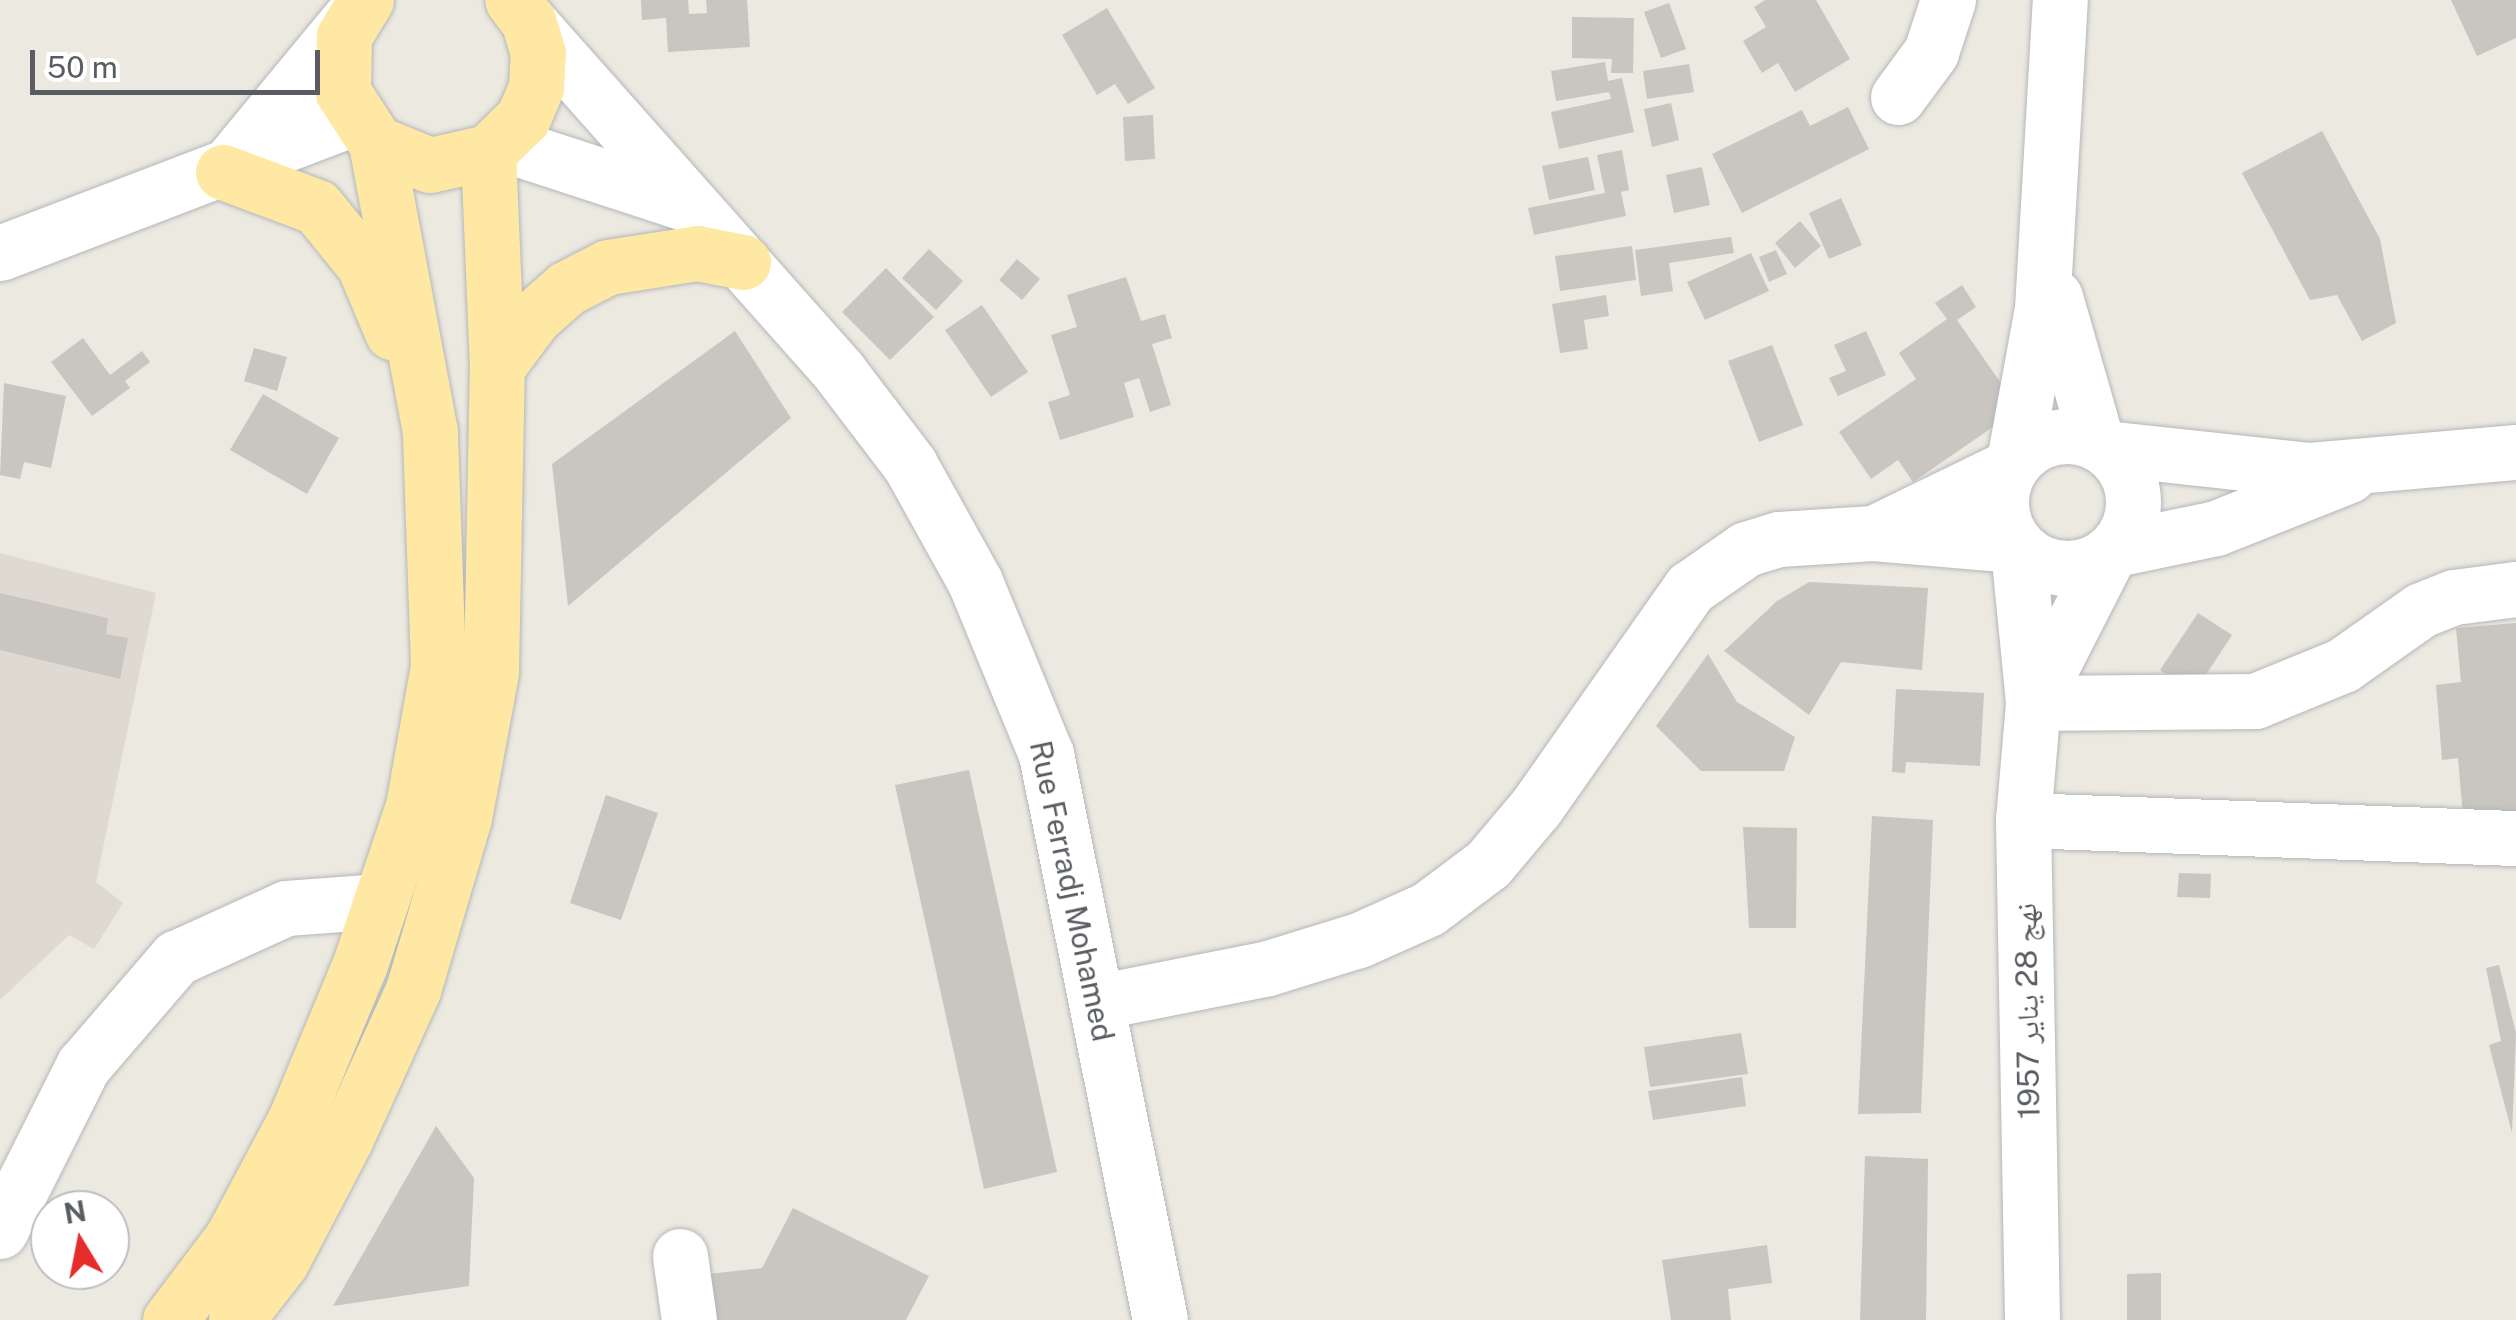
<!DOCTYPE html>
<meta charset="utf-8">
<style>
body{margin:0}
#map{position:relative;width:2516px;height:1320px;overflow:hidden;background:#ece9e0;font-family:"Public Sans","Noto Naskh Arabic",sans-serif}
div>[style]{position:absolute}
.education>*{inset:0;background:#dedad1}
.building>*{inset:0;background:#c9c5c0}
.roads{filter:drop-shadow(0 0 2px #b3b7bb) drop-shadow(0 0 2px #b3b7bb)}
.minor>*{height:55px;margin:-27.5px;padding:0 27.5px;transform-origin:27.5px;border-radius:27.5px;background:#fff}
.minor>.ring{margin:-27.5px;padding:0;box-sizing:content-box;background:none;border:55px solid #fff;border-radius:50%}
.major>*{height:55px;margin:-27.5px;padding:0 27.5px;transform-origin:27.5px;border-radius:27.5px;background:#fee8a4}
span{translate:-50% -50%;white-space:nowrap;text-align:center;line-height:1.15;-webkit-text-stroke:9px #fff;paint-order:stroke}
.street-label{font-size:30px;color:#595d61}
.north{position:absolute;left:30px;top:1190px;width:100px;height:100px;box-sizing:border-box;background:#fff;border:2px solid #bdbec0;border-radius:50%;rotate:350deg;font-size:28px;font-weight:700;line-height:40px;text-align:center;color:#595d61}
.north::after{content:'';display:block;margin:auto;width:35px;height:45px;background:#e72c2c;clip-path:polygon(50% 0,100% 100%,50% 72%,0 100%)}
.scale{position:absolute;left:30px;top:50px;width:290px;height:45px;box-sizing:border-box;border:5px solid #595d61;border-top:0;padding-left:12px;font-size:30px;line-height:35px;white-space:nowrap;color:#595d61;-webkit-text-stroke:8px #fff;paint-order:stroke}
</style>
<div id="map">
<div class="education">
<div style="clip-path:polygon(0 553px,156px 593px,96px 882px,123px 903px,94px 949px,69px 935px,0 1000px)"></div>
</div>
<div class="building">
<div style="clip-path:polygon(641px 0,688px 0,689px 14px,707px 13px,706px 0,747px 0,750px 47px,668px 52px,666px 18px,642px 20px)"></div>
<div style="clip-path:polygon(1765px 0,1816px 0,1850px 59px,1795px 92px,1778px 63px,1762px 73px,1743px 41px,1766px 27px,1754px 7px)"></div>
<div style="clip-path:polygon(2451px 0,2516px 0,2516px 38px,2477px 56px)"></div>
<div style="clip-path:polygon(1669px 3px,1686px 49px,1661px 58px,1644px 12px)"></div>
<div style="clip-path:polygon(1107px 8px,1155px 88px,1128px 104px,1115px 84px,1097px 95px,1062px 35px)"></div>
<div style="clip-path:polygon(1572px 17px,1634px 18px,1633px 73px,1611px 73px,1612px 59px,1572px 58px)"></div>
<div style="clip-path:polygon(1605px 62px,1608px 81px,1622px 78px,1634px 132px,1559px 149px,1551px 112px,1611px 99px,1609px 92px,1556px 101px,1551px 71px)"></div>
<div style="clip-path:polygon(1689px 64px,1694px 92px,1647px 99px,1643px 71px)"></div>
<div style="clip-path:polygon(1671px 103px,1679px 140px,1652px 147px,1644px 109px)"></div>
<div style="clip-path:polygon(1848px 107px,1869px 149px,1742px 213px,1712px 154px,1802px 110px,1810px 126px)"></div>
<div style="clip-path:polygon(1153px 115px,1155px 159px,1125px 161px,1123px 117px)"></div>
<div style="clip-path:polygon(2322px 131px,2380px 239px,2396px 323px,2362px 341px,2337px 295px,2310px 300px,2242px 173px)"></div>
<div style="clip-path:polygon(1622px 150px,1629px 190px,1621px 192px,1626px 216px,1534px 235px,1528px 208px,1605px 193px,1597px 155px)"></div>
<div style="clip-path:polygon(1588px 157px,1595px 190px,1549px 200px,1542px 166px)"></div>
<div style="clip-path:polygon(1702px 167px,1710px 205px,1674px 213px,1666px 175px)"></div>
<div style="clip-path:polygon(1841px 198px,1862px 245px,1829px 259px,1809px 213px)"></div>
<div style="clip-path:polygon(1800px 221px,1821px 246px,1795px 268px,1775px 243px)"></div>
<div style="clip-path:polygon(1731px 237px,1734px 253px,1669px 263px,1673px 291px,1641px 296px,1635px 250px)"></div>
<div style="clip-path:polygon(1632px 246px,1636px 280px,1560px 291px,1555px 256px)"></div>
<div style="clip-path:polygon(929px 249px,963px 281px,936px 310px,902px 278px)"></div>
<div style="clip-path:polygon(1776px 250px,1787px 274px,1769px 282px,1759px 257px)"></div>
<div style="clip-path:polygon(1751px 253px,1769px 291px,1705px 320px,1687px 282px)"></div>
<div style="clip-path:polygon(1017px 259px,1040px 279px,1022px 300px,999px 280px)"></div>
<div style="clip-path:polygon(886px 268px,934px 317px,890px 360px,842px 312px)"></div>
<div style="clip-path:polygon(1126px 277px,1141px 321px,1165px 314px,1172px 338px,1152px 344px,1171px 405px,1150px 412px,1139px 378px,1124px 383px,1134px 417px,1060px 440px,1048px 402px,1070px 395px,1051px 335px,1077px 327px,1067px 295px)"></div>
<div style="clip-path:polygon(1962px 285px,1976px 307px,1957px 320px,2019px 409px,1913px 482px,1898px 460px,1871px 479px,1839px 432px,1916px 379px,1899px 353px,1947px 319px,1935px 303px)"></div>
<div style="clip-path:polygon(1606px 295px,1609px 316px,1584px 320px,1588px 349px,1560px 353px,1552px 304px)"></div>
<div style="clip-path:polygon(982px 305px,1028px 372px,991px 397px,945px 330px)"></div>
<div style="clip-path:polygon(735px 331px,791px 418px,568px 606px,552px 464px)"></div>
<div style="clip-path:polygon(1866px 331px,1886px 375px,1838px 396px,1829px 378px,1846px 371px,1834px 345px)"></div>
<div style="clip-path:polygon(83px 338px,110px 375px,142px 351px,150px 362px,125px 381px,130px 388px,92px 416px,51px 362px)"></div>
<div style="clip-path:polygon(1772px 345px,1803px 425px,1759px 442px,1728px 361px)"></div>
<div style="clip-path:polygon(254px 348px,287px 357px,277px 391px,244px 381px)"></div>
<div style="clip-path:polygon(4px 383px,66px 396px,51px 468px,24px 462px,20px 479px,0 475px)"></div>
<div style="clip-path:polygon(263px 394px,339px 438px,307px 494px,230px 450px)"></div>
<div style="clip-path:polygon(1809px 582px,1928px 588px,1922px 670px,1841px 662px,1809px 715px,1724px 651px,1777px 601px)"></div>
<div style="clip-path:polygon(0 593px,108px 618px,106px 634px,128px 638px,120px 679px,0 650px)"></div>
<div style="clip-path:polygon(2198px 613px,2232px 635px,2194px 693px,2160px 670px)"></div>
<div style="clip-path:polygon(2516px 623px,2516px 823px,2464px 828px,2458px 758px,2442px 760px,2436px 685px,2461px 682px,2456px 628px)"></div>
<div style="clip-path:polygon(1708px 654px,1737px 702px,1795px 737px,1784px 771px,1701px 771px,1656px 726px)"></div>
<div style="clip-path:polygon(1896px 689px,1984px 693px,1980px 766px,1906px 762px,1905px 773px,1892px 772px)"></div>
<div style="clip-path:polygon(969px 770px,1057px 1172px,984px 1189px,895px 785px)"></div>
<div style="clip-path:polygon(606px 795px,658px 813px,621px 920px,570px 903px)"></div>
<div style="clip-path:polygon(1872px 816px,1933px 820px,1921px 1113px,1858px 1114px)"></div>
<div style="clip-path:polygon(1743px 827px,1797px 828px,1796px 928px,1749px 928px)"></div>
<div style="clip-path:polygon(2179px 873px,2211px 874px,2210px 898px,2177px 897px)"></div>
<div style="clip-path:polygon(2499px 965px,2516px 1033px,2512px 1133px,2489px 1045px,2501px 1041px,2486px 968px)"></div>
<div style="clip-path:polygon(1741px 1033px,1748px 1074px,1650px 1087px,1644px 1047px)"></div>
<div style="clip-path:polygon(1742px 1077px,1746px 1106px,1653px 1120px,1648px 1091px)"></div>
<div style="clip-path:polygon(436px 1126px,474px 1178px,469px 1286px,333px 1306px)"></div>
<div style="clip-path:polygon(1865px 1156px,1928px 1159px,1926px 1320px,1860px 1320px)"></div>
<div style="clip-path:polygon(793px 1208px,929px 1276px,906px 1320px,705px 1320px,700px 1275px,762px 1268px)"></div>
<div style="clip-path:polygon(1767px 1245px,1772px 1283px,1728px 1289px,1731px 1320px,1671px 1320px,1662px 1260px)"></div>
<div style="clip-path:polygon(2161px 1273px,2161px 1320px,2127px 1320px,2127px 1274px)"></div>
</div>
<div class="roads">
<div class="minor">
<div style="left:528px;top:21px;width:470px;rotate:48.4deg"></div>
<div style="left:840px;top:373px;width:116px;rotate:52.7deg"></div>
<div style="left:910px;top:465px;width:134px;rotate:60.9deg"></div>
<div style="left:975px;top:582px;width:186px;rotate:67.6deg"></div>
<div style="left:1046px;top:754px;width:577px;rotate:78.61deg"></div>
<div style="left:1898px;top:97px;width:56px;rotate:-53.7deg"></div>
<div style="left:1931px;top:52px;width:55px;rotate:-71.9deg"></div>
<div style="left:501px;top:143px;width:200px;rotate:18.1deg"></div>
<div style="left:228px;top:166px;width:202px;rotate:-50.4deg"></div>
<div style="left:0;top:253px;width:379px;rotate:-20.9deg"></div>
<div style="left:2055px;top:297px;width:152px;rotate:74deg"></div>
<div class="ring" style="left:2001px;top:436px;width:77px;height:77px"></div>
<div style="left:2106px;top:448px;width:205px;rotate:6.2deg"></div>
<div style="left:2310px;top:470px;width:207px;rotate:-5deg"></div>
<div style="left:2014px;top:461px;width:155px;rotate:-79.6deg"></div>
<div style="left:2042px;top:309px;width:310px;rotate:-86.7deg"></div>
<div style="left:1880px;top:530px;width:144px;rotate:-25.9deg"></div>
<div style="left:2018px;top:549px;width:155px;rotate:84.4deg"></div>
<div style="left:2033px;top:703px;width:117px;rotate:94.9deg"></div>
<div style="left:2023px;top:820px;width:500px;rotate:88.97deg"></div>
<div style="left:2115px;top:549px;width:103px;rotate:-11.7deg"></div>
<div style="left:2216px;top:528px;width:143px;rotate:-21.7deg"></div>
<div style="left:2033px;top:703px;width:222px;rotate:-0.5deg"></div>
<div style="left:2255px;top:701px;width:95px;rotate:-22.2deg"></div>
<div style="left:2343px;top:665px;width:95px;rotate:-35.2deg"></div>
<div style="left:2421px;top:610px;width:35px;rotate:-22deg"></div>
<div style="left:2454px;top:597px;width:63px;rotate:-7.4deg"></div>
<div style="left:2033px;top:703px;width:167px;rotate:-63deg"></div>
<div style="left:2023px;top:820px;width:493px;rotate:2.1deg"></div>
<div style="left:1097px;top:1002px;width:174px;rotate:-11.2deg"></div>
<div style="left:1268px;top:968px;width:95px;rotate:-17.1deg"></div>
<div style="left:1359px;top:940px;width:76px;rotate:-24.2deg"></div>
<div style="left:1428px;top:909px;width:75px;rotate:-36.9deg"></div>
<div style="left:1488px;top:864px;width:75px;rotate:-49.9deg"></div>
<div style="left:1536px;top:807px;width:268px;rotate:-54.9deg"></div>
<div style="left:1690px;top:588px;width:68px;rotate:-34.9deg"></div>
<div style="left:1746px;top:549px;width:34px;rotate:-17deg"></div>
<div style="left:1779px;top:539px;width:94px;rotate:-3.7deg"></div>
<div style="left:1873px;top:533px;width:142px;rotate:4.9deg"></div>
<div style="left:0;top:1231px;width:185px;rotate:-63.3deg"></div>
<div style="left:83px;top:1066px;width:143px;rotate:-49.3deg"></div>
<div style="left:176px;top:958px;width:121px;rotate:-24.4deg"></div>
<div style="left:286px;top:908px;width:95px;rotate:-4.2deg"></div>
<div style="left:680px;top:1256px;width:65px;rotate:82deg"></div>
</div>
<div class="major">
<div style="left:366px;top:0;width:42px;rotate:121.4deg"></div>
<div style="left:344px;top:36px;width:56px;rotate:91deg"></div>
<div style="left:343px;top:92px;width:61px;rotate:57.1deg"></div>
<div style="left:376px;top:143px;width:58px;rotate:22.2deg"></div>
<div style="left:430px;top:165px;width:59px;rotate:-12.6deg"></div>
<div style="left:488px;top:152px;width:49px;rotate:-44.2deg"></div>
<div style="left:523px;top:118px;width:34px;rotate:-67deg"></div>
<div style="left:536px;top:87px;width:34px;rotate:-87deg"></div>
<div style="left:538px;top:53px;width:34px;rotate:-107deg"></div>
<div style="left:528px;top:21px;width:26px;rotate:-127deg"></div>
<div style="left:223px;top:172px;width:100px;rotate:20.4deg"></div>
<div style="left:317px;top:207px;width:75px;rotate:51deg"></div>
<div style="left:364px;top:265px;width:73px;rotate:67.3deg"></div>
<div style="left:497px;top:367px;width:62px;rotate:-53.5deg"></div>
<div style="left:534px;top:317px;width:44px;rotate:-41.3deg"></div>
<div style="left:567px;top:288px;width:46px;rotate:-27.1deg"></div>
<div style="left:608px;top:267px;width:90px;rotate:-8.9deg"></div>
<div style="left:697px;top:253px;width:47px;rotate:11.1deg"></div>
<div style="left:170px;top:1320px;width:103px;rotate:-52.9deg"></div>
<div style="left:232px;top:1238px;width:134px;rotate:-61.9deg"></div>
<div style="left:295px;top:1120px;width:169px;rotate:-67.4deg"></div>
<div style="left:360px;top:964px;width:167px;rotate:-71.5deg"></div>
<div style="left:413px;top:806px;width:143px;rotate:-79.9deg"></div>
<div style="left:438px;top:665px;width:233px;rotate:-92deg"></div>
<div style="left:430px;top:432px;width:294px;rotate:-100.6deg"></div>
<div style="left:236px;top:1320px;width:73px;rotate:-52.2deg"></div>
<div style="left:281px;top:1262px;width:138px;rotate:-62.3deg"></div>
<div style="left:345px;top:1140px;width:165px;rotate:-65.6deg"></div>
<div style="left:413px;top:990px;width:179px;rotate:-73.5deg"></div>
<div style="left:464px;top:818px;width:148px;rotate:-79.5deg"></div>
<div style="left:491px;top:672px;width:305px;rotate:-88.9deg"></div>
<div style="left:497px;top:367px;width:215px;rotate:-92.4deg"></div>
</div>
</div>
<div class="street-label">
<span style="left:1072px;top:891px;rotate:78deg">Rue Ferradj Mohamed</span>
<span style="left:2027px;top:1011px;rotate:-91deg">نهج 28 يناير 1957</span>
</div>
<div class="north">N</div>
<div class="scale">50 m</div>
</div>
